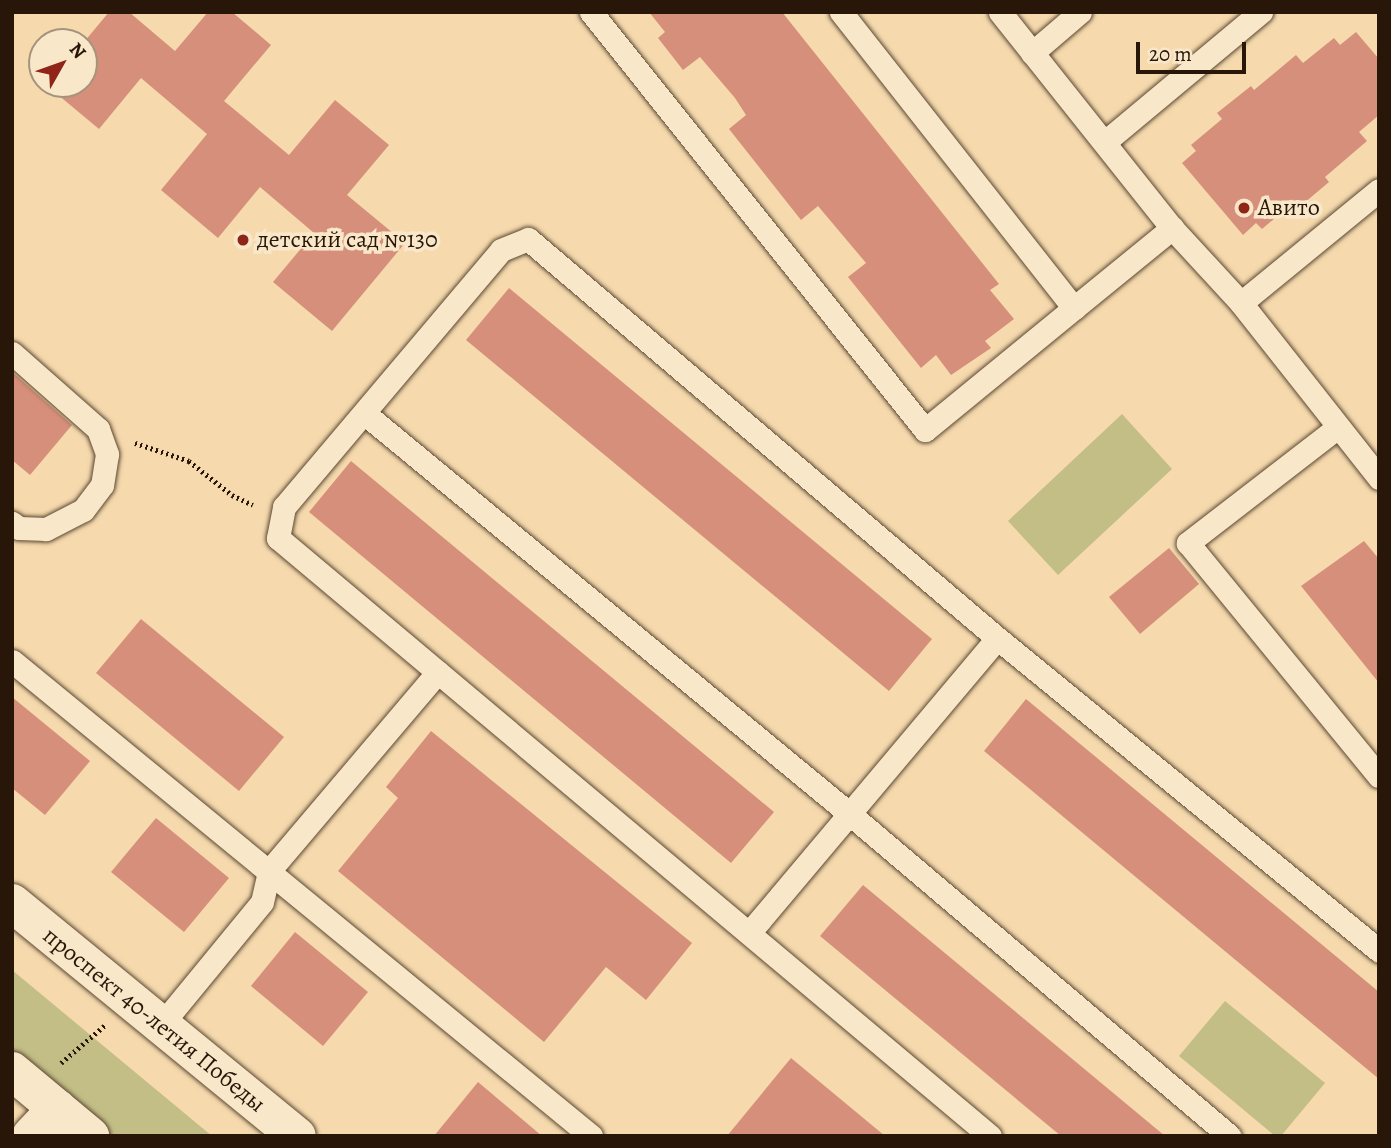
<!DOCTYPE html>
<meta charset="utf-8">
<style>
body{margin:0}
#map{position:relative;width:1391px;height:1148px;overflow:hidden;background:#f6daae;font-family:Alegreya,serif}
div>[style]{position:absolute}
.green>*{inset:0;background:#c2be86}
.building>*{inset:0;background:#d68f7a}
.path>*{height:4.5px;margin-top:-2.25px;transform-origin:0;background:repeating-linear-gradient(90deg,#281708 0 2px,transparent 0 5.5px)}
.roads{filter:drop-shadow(0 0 2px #5c4832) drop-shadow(0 0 2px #5c4832)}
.service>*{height:23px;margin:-11.5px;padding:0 11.5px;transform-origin:11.5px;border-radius:11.5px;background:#f9e7ca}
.minor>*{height:38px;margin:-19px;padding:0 19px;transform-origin:19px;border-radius:19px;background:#f9e7ca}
.secondary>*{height:38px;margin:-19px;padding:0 19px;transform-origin:19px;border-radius:19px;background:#f9e7ca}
.dots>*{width:19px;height:19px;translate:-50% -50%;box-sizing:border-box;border:4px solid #f9e7ca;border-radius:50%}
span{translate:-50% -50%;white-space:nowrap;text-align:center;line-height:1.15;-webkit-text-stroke:7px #f9e7ca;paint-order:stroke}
.poi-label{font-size:24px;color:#281708}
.left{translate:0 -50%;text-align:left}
.street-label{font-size:24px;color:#281708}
.frame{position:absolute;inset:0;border:14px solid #281708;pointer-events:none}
.north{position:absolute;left:28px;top:28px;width:70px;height:70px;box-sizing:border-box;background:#f9e7ca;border:2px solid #a5947c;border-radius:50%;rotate:50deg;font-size:19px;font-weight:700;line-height:28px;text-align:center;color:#281708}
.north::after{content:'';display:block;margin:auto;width:24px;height:32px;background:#8f2418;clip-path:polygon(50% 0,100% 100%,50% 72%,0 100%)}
.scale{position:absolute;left:1136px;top:42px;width:110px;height:32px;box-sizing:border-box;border:4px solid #281708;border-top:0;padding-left:9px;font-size:21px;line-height:24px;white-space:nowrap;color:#281708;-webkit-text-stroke:5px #f9e7ca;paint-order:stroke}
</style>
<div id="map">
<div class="green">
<div style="clip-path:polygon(1122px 414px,1172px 469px,1058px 575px,1008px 521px)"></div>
<div style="clip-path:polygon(12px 970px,212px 1136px,109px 1136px,12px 1055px)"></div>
<div style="clip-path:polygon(1225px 1001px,1325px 1083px,1281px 1136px,1275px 1136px,1179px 1056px)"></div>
</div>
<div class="building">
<div style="clip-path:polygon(109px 12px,129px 12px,175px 51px,208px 12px,232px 12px,271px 45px,224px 101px,289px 155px,335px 100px,389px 145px,347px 195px,405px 243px,332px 331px,273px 282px,314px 233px,260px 187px,218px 238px,161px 190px,207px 134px,141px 78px,99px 129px,45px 84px,84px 84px,84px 42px)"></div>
<div style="clip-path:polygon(649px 12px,782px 12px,999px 284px,990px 290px,1014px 319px,985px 341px,991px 348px,951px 375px,936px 355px,921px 368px,848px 277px,866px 263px,818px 206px,801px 220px,729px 129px,746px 115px,735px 98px,700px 57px,683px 70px,658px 38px,665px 32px)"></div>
<div style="clip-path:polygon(1356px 32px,1379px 59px,1379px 115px,1359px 132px,1367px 141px,1325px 177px,1329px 182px,1297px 209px,1293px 203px,1262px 229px,1256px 223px,1243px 235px,1182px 163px,1196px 151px,1191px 145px,1222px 119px,1217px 113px,1251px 86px,1254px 90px,1296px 55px,1303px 63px,1334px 38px,1340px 45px)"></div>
<div style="clip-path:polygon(509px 288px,932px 639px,889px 691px,466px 340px)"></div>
<div style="clip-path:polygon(12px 372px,72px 425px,30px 475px,12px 460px)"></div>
<div style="clip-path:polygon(351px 461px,774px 812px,731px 863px,309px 512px)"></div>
<div style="clip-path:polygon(1364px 541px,1379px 559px,1379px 683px,1301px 586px)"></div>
<div style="clip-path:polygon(1169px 548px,1199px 584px,1140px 634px,1109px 597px)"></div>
<div style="clip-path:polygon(141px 619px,284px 737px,239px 791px,96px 673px)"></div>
<div style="clip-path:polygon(12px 697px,90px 761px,45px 815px,12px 788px)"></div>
<div style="clip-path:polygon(1026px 699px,1379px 992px,1379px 1079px,984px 751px)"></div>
<div style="clip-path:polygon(431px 731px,692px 943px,646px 1000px,606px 967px,544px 1042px,338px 871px,398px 798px,386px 787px)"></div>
<div style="clip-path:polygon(156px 818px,229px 878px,184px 932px,111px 872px)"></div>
<div style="clip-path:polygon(863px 885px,1165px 1136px,1061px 1136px,820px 936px)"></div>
<div style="clip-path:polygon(295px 932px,368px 992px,323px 1046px,251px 986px)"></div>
<div style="clip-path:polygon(791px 1058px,885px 1136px,727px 1136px)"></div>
<div style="clip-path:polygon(478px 1082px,542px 1136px,434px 1136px)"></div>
</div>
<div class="path">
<div style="left:135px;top:443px;width:57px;rotate:18.4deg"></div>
<div style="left:189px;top:461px;width:55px;rotate:38.3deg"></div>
<div style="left:232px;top:495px;width:23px;rotate:25deg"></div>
<div style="left:61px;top:1063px;width:58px;rotate:-40.8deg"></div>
</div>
<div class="roads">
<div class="service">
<div style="left:591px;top:12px;width:535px;rotate:51.37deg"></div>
<div style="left:925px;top:430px;width:193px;rotate:-39.3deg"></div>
<div style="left:841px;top:12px;width:377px;rotate:51.8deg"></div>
<div style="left:1074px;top:308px;width:127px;rotate:-39.2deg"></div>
<div style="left:1000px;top:12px;width:276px;rotate:51.5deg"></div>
<div style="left:1172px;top:228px;width:102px;rotate:47.4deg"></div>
<div style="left:1032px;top:53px;width:63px;rotate:-40.5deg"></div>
<div style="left:1106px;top:141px;width:202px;rotate:-39.8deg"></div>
<div style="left:1379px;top:190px;width:178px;rotate:140.7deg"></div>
<div style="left:1241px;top:303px;width:223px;rotate:51.7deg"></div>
<div style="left:12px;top:353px;width:115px;rotate:41.5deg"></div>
<div style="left:98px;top:429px;width:27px;rotate:70deg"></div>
<div style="left:107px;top:454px;width:31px;rotate:99deg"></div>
<div style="left:102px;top:485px;width:31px;rotate:127deg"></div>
<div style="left:83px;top:510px;width:42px;rotate:152.8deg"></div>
<div style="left:46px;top:529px;width:27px;rotate:-178deg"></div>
<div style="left:19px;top:528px;width:9px;rotate:-144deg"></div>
<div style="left:364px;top:413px;width:631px;rotate:39.54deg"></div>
<div style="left:851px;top:815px;width:496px;rotate:40.3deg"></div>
<div style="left:1338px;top:427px;width:190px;rotate:142.3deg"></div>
<div style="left:1188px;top:543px;width:301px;rotate:50.7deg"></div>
<div style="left:12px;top:661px;width:749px;rotate:39.36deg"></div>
<div style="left:749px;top:933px;width:385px;rotate:-49.9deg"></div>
<div style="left:161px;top:1025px;width:159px;rotate:-50.6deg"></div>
<div style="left:262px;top:902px;width:32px;rotate:-77deg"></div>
<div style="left:269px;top:871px;width:261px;rotate:-49.7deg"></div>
<div style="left:990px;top:1136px;width:930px;rotate:-139.97deg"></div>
<div style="left:278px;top:538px;width:32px;rotate:-79deg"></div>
<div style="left:284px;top:507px;width:336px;rotate:-49.8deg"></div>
<div style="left:501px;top:250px;width:29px;rotate:-22deg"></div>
<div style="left:528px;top:239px;width:616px;rotate:40.39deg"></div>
<div style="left:997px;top:638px;width:494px;rotate:39.3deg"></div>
</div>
<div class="minor">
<div style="left:31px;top:1136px;width:38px;rotate:-47deg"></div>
</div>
<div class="secondary">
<div style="left:12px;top:903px;width:368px;rotate:39.3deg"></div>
<div style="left:12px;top:1071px;width:102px;rotate:39.8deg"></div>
</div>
</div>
<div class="dots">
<div style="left:1244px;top:208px;background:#8f2418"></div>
<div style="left:243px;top:240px;background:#8f2418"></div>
</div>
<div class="poi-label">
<span class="left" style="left:1258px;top:208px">Авито</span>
<span class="left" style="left:257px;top:240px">детский сад №130</span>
</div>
<div class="street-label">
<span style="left:154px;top:1020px;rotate:39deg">проспект 40-летия Победы</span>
</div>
<div class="frame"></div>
<div class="north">N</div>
<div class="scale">20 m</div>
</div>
